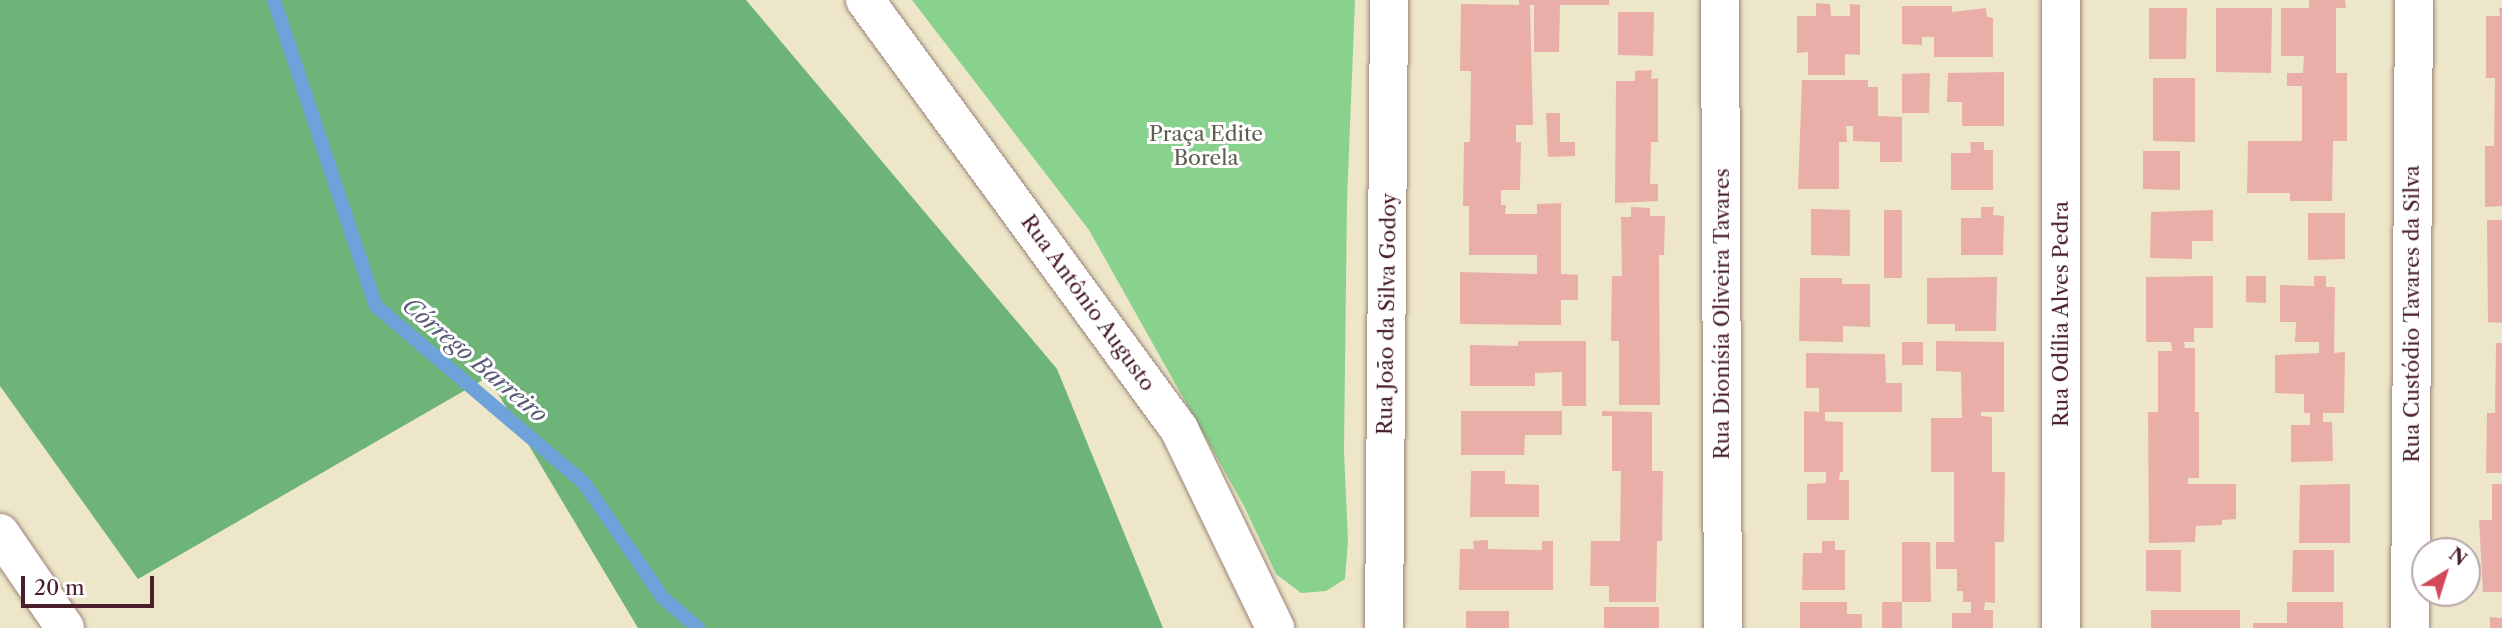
<!DOCTYPE html>
<meta charset="utf-8">
<style>
body{margin:0}
#map{position:relative;width:2502px;height:628px;overflow:hidden;background:#ede6c8;font-family:"Libre Caslon Text",serif}
div>[style]{position:absolute}
.green>*{inset:0;background:#89d28e}
.forest>*{inset:0;background:#6eb479}
.stream>*{height:14px;margin:-7px;padding:0 7px;transform-origin:7px;border-radius:7px;background:#6da3da}
.building>*{inset:0;background:#eaaea8}
.roads{filter:drop-shadow(0 0 2px #9c827a) drop-shadow(0 0 2px #9c827a)}
.minor>*{height:38px;margin:-19px;padding:0 19px;transform-origin:19px;border-radius:19px;background:#fff}
span{translate:-50% -50%;white-space:nowrap;text-align:center;line-height:1.15;-webkit-text-stroke:6px #fff;paint-order:stroke}
.park-label{font-size:21px;color:#605e4e}
.street-label{font-size:21px;color:#4a1f2b}
.water-label{font-size:23px;color:#5a5a7a;font-style:italic}
.north{position:absolute;left:2411px;top:537px;width:70px;height:70px;box-sizing:border-box;background:#fff;border:2px solid #b7a5aa;border-radius:50%;rotate:38deg;font-size:19px;font-weight:700;line-height:28px;text-align:center;color:#4a1f2b}
.north::after{content:'';display:block;margin:auto;width:24px;height:32px;background:#d1495b;clip-path:polygon(50% 0,100% 100%,50% 72%,0 100%)}
.scale{position:absolute;left:21px;top:576px;width:133px;height:32px;box-sizing:border-box;border:4px solid #4a1f2b;border-top:0;padding-left:9px;font-size:21px;line-height:24px;white-space:nowrap;color:#4a1f2b;-webkit-text-stroke:5px #fff;paint-order:stroke}
</style>
<div id="map">
<div class="green">
<div style="clip-path:polygon(912px 0,1355px 0,1347px 201px,1344px 451px,1348px 541px,1345px 579px,1326px 591px,1301px 593px,1276px 574px,1244px 506px,1089px 230px)"></div>
</div>
<div class="forest">
<div style="clip-path:polygon(0 0,746px 0,1057px 369px,1163px 628px,638px 628px,488px 377px,138px 579px,0 386px)"></div>
</div>
<div class="stream">
<div style="left:274px;top:0;width:323px;rotate:71.6deg"></div>
<div style="left:376px;top:306px;width:273px;rotate:40.4deg"></div>
<div style="left:584px;top:483px;width:140px;rotate:55.5deg"></div>
<div style="left:663px;top:598px;width:46px;rotate:40.6deg"></div>
</div>
<div class="building">
<div style="clip-path:polygon(1519px 0,1609px 0,1609px 5px,1560px 5px,1559px 52px,1534px 52px,1534px 5px,1530px 5px,1533px 125px,1516px 125px,1516px 142px,1521px 142px,1520px 190px,1501px 190px,1501px 205px,1506px 205px,1505px 214px,1537px 214px,1537px 204px,1561px 203px,1561px 274px,1578px 275px,1578px 300px,1561px 300px,1561px 325px,1460px 324px,1460px 272px,1537px 274px,1537px 255px,1469px 255px,1469px 206px,1463px 206px,1464px 142px,1470px 142px,1471px 71px,1460px 71px,1461px 4px,1519px 5px)"></div>
<div style="clip-path:polygon(2309px 0,2345px 0,2346px 8px,2336px 8px,2336px 73px,2347px 73px,2347px 141px,2333px 141px,2332px 201px,2290px 201px,2290px 193px,2247px 193px,2248px 141px,2302px 141px,2302px 86px,2287px 86px,2287px 73px,2303px 73px,2304px 56px,2281px 56px,2281px 8px,2309px 8px)"></div>
<div style="clip-path:polygon(1816px 3px,1830px 4px,1831px 16px,1850px 16px,1850px 4px,1860px 5px,1860px 55px,1845px 54px,1845px 75px,1808px 75px,1808px 52px,1797px 53px,1797px 16px,1816px 16px)"></div>
<div style="clip-path:polygon(1902px 6px,1952px 6px,1952px 12px,1986px 8px,1987px 17px,1993px 18px,1993px 57px,1934px 57px,1934px 37px,1922px 37px,1922px 45px,1902px 44px)"></div>
<div style="clip-path:polygon(2149px 8px,2187px 8px,2186px 59px,2149px 59px)"></div>
<div style="clip-path:polygon(2216px 8px,2272px 8px,2271px 73px,2216px 72px)"></div>
<div style="clip-path:polygon(2499px 8px,2502px 8px,2502px 206px,2485px 207px,2485px 146px,2494px 146px,2495px 78px,2486px 78px,2486px 16px,2500px 16px)"></div>
<div style="clip-path:polygon(1618px 12px,1654px 12px,1653px 56px,1618px 55px)"></div>
<div style="clip-path:polygon(1652px 70px,1651px 79px,1658px 78px,1658px 142px,1651px 142px,1650px 184px,1658px 184px,1658px 201px,1615px 203px,1616px 81px,1635px 81px,1635px 71px)"></div>
<div style="clip-path:polygon(2004px 72px,2004px 126px,1962px 126px,1962px 102px,1947px 102px,1948px 73px)"></div>
<div style="clip-path:polygon(1930px 73px,1929px 113px,1902px 113px,1902px 74px)"></div>
<div style="clip-path:polygon(2153px 78px,2195px 78px,2195px 142px,2153px 141px)"></div>
<div style="clip-path:polygon(1802px 80px,1868px 80px,1868px 87px,1878px 87px,1878px 116px,1902px 117px,1902px 162px,1880px 162px,1880px 142px,1853px 141px,1853px 126px,1846px 126px,1847px 142px,1839px 142px,1839px 189px,1798px 189px)"></div>
<div style="clip-path:polygon(1546px 113px,1560px 113px,1560px 142px,1575px 142px,1575px 156px,1548px 157px)"></div>
<div style="clip-path:polygon(1970px 142px,1984px 142px,1984px 150px,1993px 150px,1993px 190px,1951px 190px,1951px 153px,1971px 153px)"></div>
<div style="clip-path:polygon(2143px 151px,2180px 151px,2180px 190px,2143px 189px)"></div>
<div style="clip-path:polygon(1631px 207px,1650px 208px,1650px 216px,1665px 216px,1664px 255px,1659px 255px,1660px 405px,1619px 405px,1619px 341px,1611px 341px,1612px 276px,1622px 276px,1621px 217px,1631px 217px)"></div>
<div style="clip-path:polygon(1981px 207px,1994px 207px,1993px 215px,2004px 216px,2003px 255px,1961px 255px,1961px 218px,1981px 218px)"></div>
<div style="clip-path:polygon(1811px 209px,1850px 210px,1850px 256px,1811px 255px)"></div>
<div style="clip-path:polygon(1884px 210px,1902px 210px,1902px 278px,1884px 278px)"></div>
<div style="clip-path:polygon(2213px 210px,2213px 241px,2192px 241px,2192px 259px,2150px 258px,2151px 212px)"></div>
<div style="clip-path:polygon(2308px 213px,2345px 213px,2345px 259px,2308px 260px)"></div>
<div style="clip-path:polygon(2487px 220px,2502px 220px,2502px 323px,2488px 322px)"></div>
<div style="clip-path:polygon(2213px 276px,2213px 328px,2194px 328px,2194px 342px,2184px 342px,2185px 348px,2195px 348px,2195px 412px,2199px 412px,2199px 478px,2188px 478px,2188px 484px,2236px 484px,2236px 519px,2222px 520px,2222px 525px,2196px 526px,2195px 542px,2149px 543px,2148px 412px,2158px 412px,2158px 351px,2172px 351px,2171px 342px,2146px 342px,2146px 277px)"></div>
<div style="clip-path:polygon(2246px 276px,2266px 276px,2266px 303px,2246px 302px)"></div>
<div style="clip-path:polygon(2314px 276px,2326px 276px,2326px 287px,2335px 287px,2334px 353px,2345px 352px,2344px 413px,2323px 413px,2323px 422px,2332px 422px,2333px 461px,2291px 462px,2291px 425px,2310px 425px,2310px 413px,2304px 413px,2304px 394px,2275px 393px,2275px 355px,2319px 353px,2319px 342px,2295px 342px,2296px 322px,2280px 322px,2280px 285px,2314px 286px)"></div>
<div style="clip-path:polygon(1997px 277px,1996px 331px,1955px 331px,1955px 324px,1927px 324px,1927px 278px)"></div>
<div style="clip-path:polygon(1800px 278px,1842px 278px,1842px 284px,1870px 284px,1870px 327px,1843px 326px,1843px 342px,1799px 341px)"></div>
<div style="clip-path:polygon(1518px 341px,1586px 341px,1586px 406px,1562px 406px,1562px 372px,1535px 373px,1535px 386px,1470px 386px,1470px 345px,1518px 346px)"></div>
<div style="clip-path:polygon(1936px 341px,2004px 342px,2004px 412px,1981px 412px,1981px 416px,1992px 417px,1992px 472px,2005px 472px,2004px 542px,1995px 542px,1995px 603px,1985px 602px,1984px 610px,1993px 610px,1993px 628px,1952px 628px,1952px 613px,1971px 613px,1971px 602px,1963px 602px,1963px 591px,1957px 591px,1957px 569px,1936px 569px,1936px 542px,1954px 542px,1954px 472px,1931px 472px,1931px 418px,1962px 418px,1961px 372px,1936px 371px)"></div>
<div style="clip-path:polygon(1902px 342px,1923px 342px,1923px 365px,1902px 365px)"></div>
<div style="clip-path:polygon(2496px 343px,2502px 343px,2502px 473px,2486px 473px,2487px 413px,2495px 413px)"></div>
<div style="clip-path:polygon(1806px 353px,1885px 354px,1886px 383px,1902px 383px,1902px 412px,1825px 412px,1825px 421px,1843px 422px,1843px 472px,1840px 472px,1839px 480px,1849px 480px,1849px 520px,1807px 520px,1807px 484px,1826px 483px,1826px 472px,1804px 472px,1804px 411px,1819px 412px,1819px 388px,1806px 388px)"></div>
<div style="clip-path:polygon(1461px 411px,1562px 411px,1562px 435px,1525px 435px,1524px 455px,1461px 455px)"></div>
<div style="clip-path:polygon(1602px 411px,1652px 412px,1652px 471px,1663px 471px,1662px 541px,1657px 541px,1656px 602px,1609px 602px,1609px 586px,1590px 586px,1591px 541px,1620px 541px,1621px 471px,1612px 471px,1612px 416px,1602px 416px)"></div>
<div style="clip-path:polygon(1471px 471px,1505px 471px,1505px 484px,1539px 485px,1539px 517px,1470px 517px)"></div>
<div style="clip-path:polygon(2350px 484px,2350px 543px,2299px 543px,2300px 485px)"></div>
<div style="clip-path:polygon(2492px 484px,2502px 484px,2502px 592px,2483px 592px,2479px 520px,2492px 520px)"></div>
<div style="clip-path:polygon(1488px 540px,1488px 549px,1542px 550px,1542px 541px,1553px 541px,1553px 590px,1459px 590px,1460px 549px,1474px 549px,1473px 541px)"></div>
<div style="clip-path:polygon(1822px 541px,1835px 541px,1835px 550px,1845px 550px,1845px 590px,1802px 590px,1803px 553px,1822px 553px)"></div>
<div style="clip-path:polygon(1902px 542px,1930px 542px,1931px 602px,1902px 602px,1902px 628px,1882px 628px,1882px 602px,1902px 602px)"></div>
<div style="clip-path:polygon(2146px 550px,2181px 550px,2181px 592px,2146px 591px)"></div>
<div style="clip-path:polygon(2293px 550px,2334px 550px,2334px 592px,2292px 592px)"></div>
<div style="clip-path:polygon(1800px 602px,1847px 602px,1847px 614px,1862px 614px,1862px 628px,1800px 628px)"></div>
<div style="clip-path:polygon(2287px 602px,2343px 602px,2343px 628px,2253px 628px,2253px 623px,2287px 623px)"></div>
<div style="clip-path:polygon(1604px 607px,1659px 607px,1659px 628px,1604px 628px)"></div>
<div style="clip-path:polygon(2151px 610px,2240px 610px,2240px 628px,2151px 628px)"></div>
<div style="clip-path:polygon(1466px 611px,1509px 611px,1509px 628px,1466px 628px)"></div>
<div style="clip-path:polygon(2490px 617px,2502px 618px,2502px 628px,2490px 628px)"></div>
</div>
<div class="roads">
<div class="minor">
<div style="left:865px;top:0;width:532px;rotate:53.8deg"></div>
<div style="left:1179px;top:429px;width:221px;rotate:64.2deg"></div>
<div style="left:1720px;top:0;width:628px;rotate:89.73deg"></div>
<div style="left:2061px;top:0;width:628px;rotate:90deg"></div>
<div style="left:0;top:533px;width:115px;rotate:55.6deg"></div>
<div style="left:1384px;top:628px;width:628px;rotate:-89.54deg"></div>
<div style="left:2410px;top:628px;width:628px;rotate:-89.64deg"></div>
</div>
</div>
<div class="park-label">
<span style="left:1206px;top:146px">Praça Edite<br>Borela</span>
</div>
<div class="street-label">
<span style="left:1088px;top:303px;rotate:54deg">Rua Antônio Augusto</span>
<span style="left:1387px;top:314px;rotate:-89deg">Rua João da Silva Godoy</span>
<span style="left:1722px;top:314px;rotate:-90deg">Rua Dionísia Oliveira Tavares</span>
<span style="left:2061px;top:314px;rotate:-90deg">Rua Odília Alves Pedra</span>
<span style="left:2412px;top:314px;rotate:-90deg">Rua Custódio Tavares da Silva</span>
</div>
<div class="water-label">
<span style="left:475px;top:360px;rotate:40deg">Córrego Barreiro</span>
</div>
<div class="north">N</div>
<div class="scale">20 m</div>
</div>
